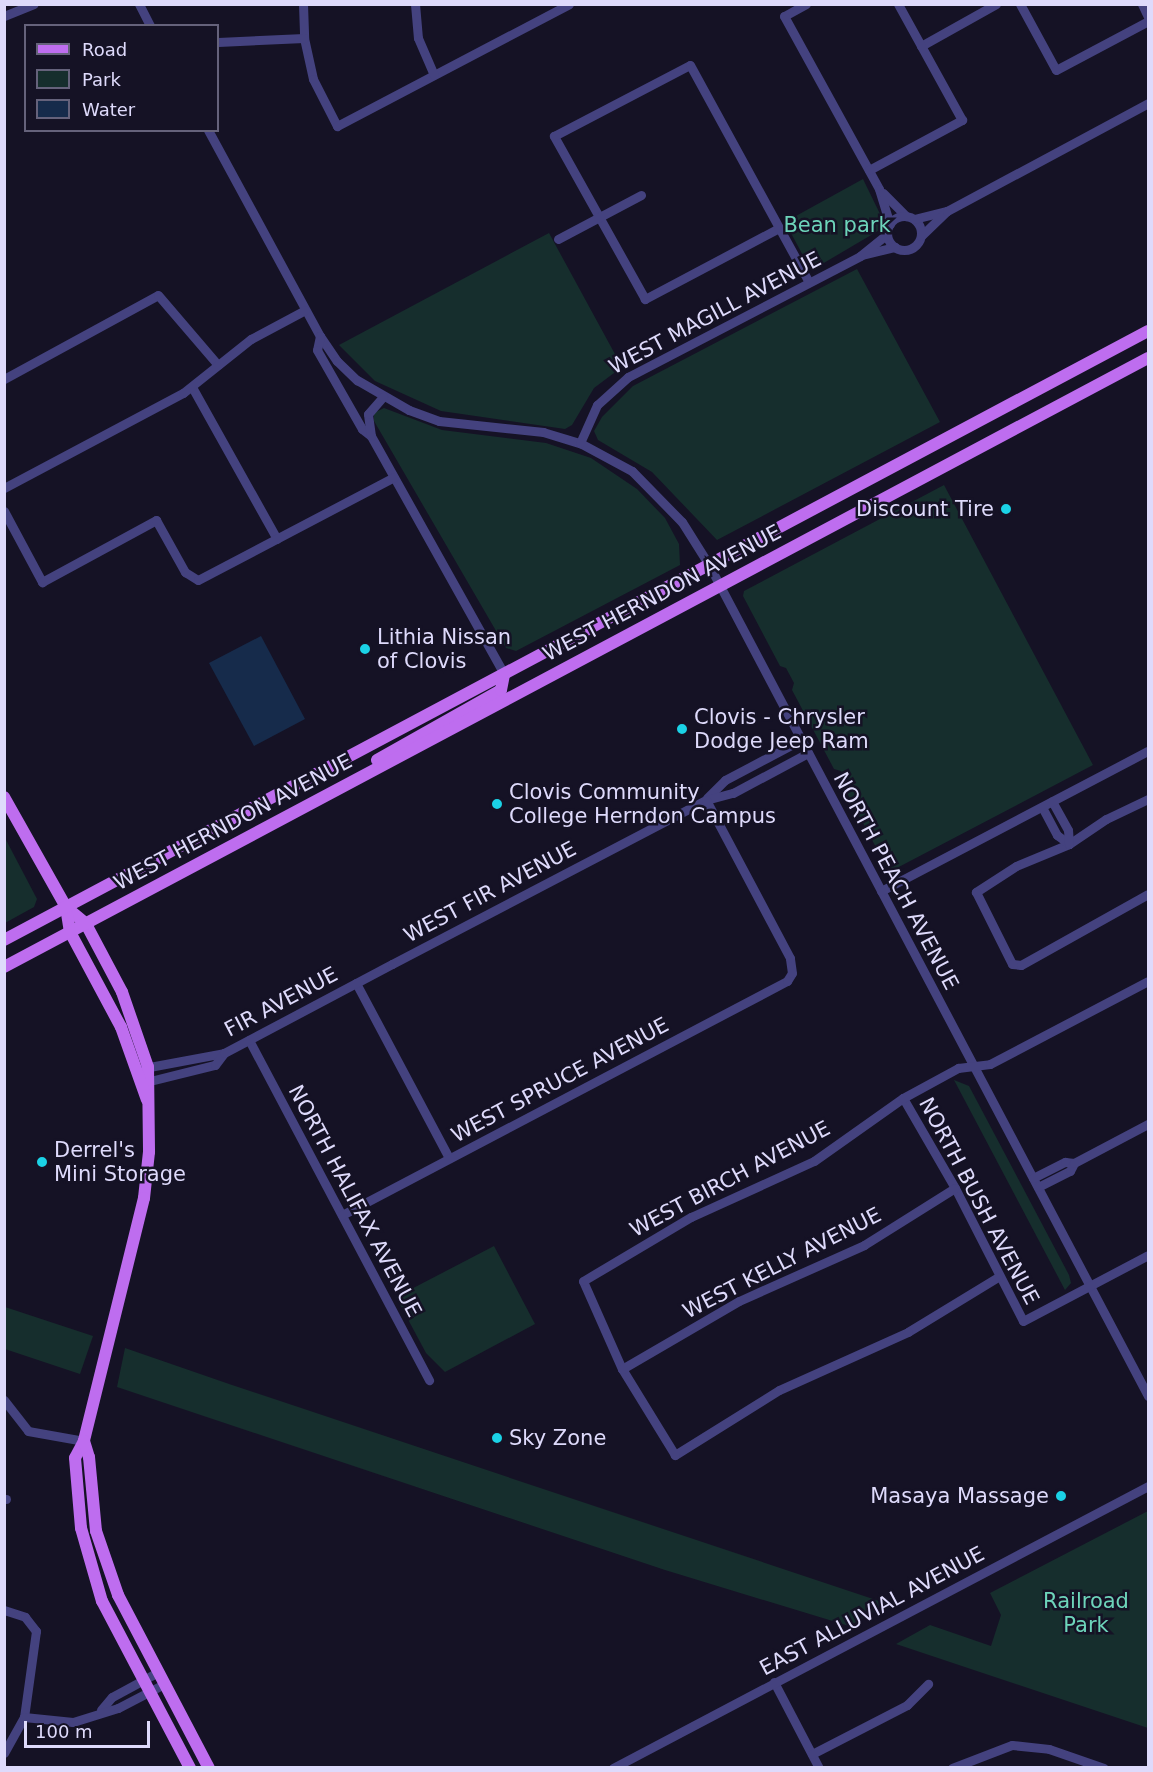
<!DOCTYPE html>
<style>
body{margin:0}
#map{position:relative;width:1153px;height:1772px;overflow:hidden;background:#151225;font-family:"DejaVu Sans",sans-serif}
div>[style]{position:absolute}
.green>*{inset:0;background:#162e2d}
.water>*{inset:0;background:#162b4b}
.minor>*{height:9px;margin:-4.5px;padding:0 4.5px;transform-origin:4.5px;border-radius:4.5px;background:#44427f}
.minor>.ring{margin:-4.5px;padding:0;box-sizing:content-box;background:none;border:9px solid #44427f;border-radius:50%}
.major>*{height:12px;margin:-6px;padding:0 6px;transform-origin:6px;border-radius:6px;background:#be6def}
.dots>*{width:16px;height:16px;translate:-50% -50%;box-sizing:border-box;border:3px solid #151225;border-radius:50%}
span{translate:-50% -50%;white-space:nowrap;text-align:center;line-height:1.15;-webkit-text-stroke:5px #151225;paint-order:stroke}
.park-label{font-size:21px;color:#6dd4ba}
.street-label{font-size:21px;color:#dedafb}
.poi-label{font-size:21px;color:#dedafb}
.right{translate:-100% -50%;text-align:right}
.left{translate:0 -50%;text-align:left}
.frame{position:absolute;inset:0;border:6px solid #dedafb;pointer-events:none}
.legend{position:absolute;left:24px;top:24px;width:195px;height:108px;box-sizing:border-box;background:#151225;border:2px solid #65627b;margin:0;padding:8px 10px;list-style:none;font-size:18px;color:#dedafb}
.legend li{display:flex;align-items:center;gap:12px;height:30px}
.legend b{width:30px;border:2px solid #65627b}
.scale{position:absolute;left:24px;top:1721px;width:126px;height:27px;box-sizing:border-box;border:3px solid #dedafb;border-top:0;padding-left:8px;font-size:18px;line-height:21px;white-space:nowrap;color:#dedafb;-webkit-text-stroke:4px #151225;paint-order:stroke}
</style>
<div id="map">
<div class="green">
<div style="clip-path:polygon(863px 179px,881px 216px,878px 231px,817px 267px,807px 263px,785px 222px)"></div>
<div style="clip-path:polygon(549px 233px,622px 367px,594px 388px,572px 425px,565px 429px,441px 411px,375px 381px,339px 345px)"></div>
<div style="clip-path:polygon(857px 269px,940px 422px,717px 540px,652px 472px,598px 440px,594px 431px,602px 417px,633px 386px)"></div>
<div style="clip-path:polygon(384px 408px,442px 430px,546px 443px,591px 458px,637px 489px,665px 518px,679px 544px,680px 565px,516px 651px,506px 648px,374px 421px,374px 413px)"></div>
<div style="clip-path:polygon(944px 485px,1093px 765px,893px 870px,887px 868px,847px 793px,849px 786px,841px 771px,834px 769px,792px 690px,794px 683px,786px 668px,780px 666px,743px 596px,744px 591px)"></div>
<div style="clip-path:polygon(5px 838px,37px 899px,34px 907px,5px 923px)"></div>
<div style="clip-path:polygon(954px 1080px,969px 1086px,1069px 1275px,1071px 1283px,1065px 1290px)"></div>
<div style="clip-path:polygon(494px 1246px,535px 1324px,445px 1372px,426px 1353px,396px 1297px)"></div>
<div style="clip-path:polygon(5px 1307px,93px 1336px,80px 1374px,5px 1349px)"></div>
<div style="clip-path:polygon(125px 1348px,232px 1385px,888px 1604px,849px 1626px,665px 1570px,117px 1387px)"></div>
<div style="clip-path:polygon(1148px 1511px,1148px 1728px,896px 1644px,930px 1625px,991px 1646px,1001px 1615px,990px 1593px)"></div>
</div>
<div class="water">
<div style="clip-path:polygon(261px 636px,305px 719px,254px 746px,209px 663px)"></div>
</div>
<div class="minor">
<div style="left:139px;top:4px;width:25px;rotate:63deg"></div>
<div style="left:303px;top:4px;width:34px;rotate:88deg"></div>
<div style="left:304px;top:38px;width:42px;rotate:77.6deg"></div>
<div style="left:313px;top:79px;width:53px;rotate:62.9deg"></div>
<div style="left:337px;top:126px;width:262px;rotate:-27.7deg"></div>
<div style="left:415px;top:4px;width:34px;rotate:85deg"></div>
<div style="left:418px;top:38px;width:40px;rotate:66.6deg"></div>
<div style="left:806px;top:4px;width:25px;rotate:151deg"></div>
<div style="left:784px;top:16px;width:197px;rotate:61.2deg"></div>
<div style="left:879px;top:189px;width:37px;rotate:73deg"></div>
<div style="left:1020px;top:4px;width:75px;rotate:61.4deg"></div>
<div style="left:1056px;top:70px;width:104px;rotate:-28deg"></div>
<div style="left:1142px;top:4px;width:14px;rotate:65deg"></div>
<div style="left:4px;top:16px;width:32px;rotate:-22deg"></div>
<div style="left:218px;top:42px;width:86px;rotate:-2.7deg"></div>
<div style="left:921px;top:46px;width:86px;rotate:-29.2deg"></div>
<div style="left:208px;top:130px;width:234px;rotate:61.5deg"></div>
<div style="left:320px;top:336px;width:30px;rotate:56deg"></div>
<div style="left:337px;top:361px;width:28px;rotate:44deg"></div>
<div style="left:357px;top:380px;width:60px;rotate:30deg"></div>
<div style="left:409px;top:410px;width:32px;rotate:20deg"></div>
<div style="left:439px;top:421px;width:105px;rotate:6deg"></div>
<div style="left:543px;top:432px;width:39px;rotate:17deg"></div>
<div style="left:580px;top:443px;width:59px;rotate:28.3deg"></div>
<div style="left:632px;top:471px;width:71px;rotate:45.6deg"></div>
<div style="left:682px;top:522px;width:51px;rotate:57.9deg"></div>
<div style="left:709px;top:565px;width:940px;rotate:62.15deg"></div>
<div style="left:869px;top:170px;width:106px;rotate:-28.3deg"></div>
<div style="left:962px;top:120px;width:132px;rotate:-118.9deg"></div>
<div style="left:883px;top:193px;width:33px;rotate:45deg"></div>
<div class="ring" style="left:887px;top:216px;width:25px;height:25px"></div>
<div style="left:914px;top:219px;width:34px;rotate:-14deg"></div>
<div style="left:779px;top:228px;width:152px;rotate:152.1deg"></div>
<div style="left:645px;top:299px;width:187px;rotate:-119.2deg"></div>
<div style="left:554px;top:136px;width:153px;rotate:-27.6deg"></div>
<div style="left:690px;top:65px;width:247px;rotate:61.3deg"></div>
<div style="left:921px;top:236px;width:36px;rotate:-44deg"></div>
<div style="left:947px;top:211px;width:228px;rotate:-28.2deg"></div>
<div style="left:558px;top:239px;width:94px;rotate:-27.9deg"></div>
<div style="left:862px;top:255px;width:34px;rotate:-14deg"></div>
<div style="left:320px;top:336px;width:14px;rotate:102deg"></div>
<div style="left:317px;top:350px;width:91px;rotate:60.3deg"></div>
<div style="left:362px;top:429px;width:11px;rotate:38deg"></div>
<div style="left:371px;top:436px;width:273px;rotate:60.8deg"></div>
<div style="left:4px;top:379px;width:175px;rotate:-28.6deg"></div>
<div style="left:158px;top:295px;width:92px;rotate:49.4deg"></div>
<div style="left:192px;top:387px;width:174px;rotate:60.8deg"></div>
<div style="left:371px;top:436px;width:22px;rotate:-98deg"></div>
<div style="left:368px;top:414px;width:23px;rotate:-49deg"></div>
<div style="left:580px;top:443px;width:42px;rotate:-65.9deg"></div>
<div style="left:597px;top:405px;width:42px;rotate:-42.1deg"></div>
<div style="left:628px;top:377px;width:262px;rotate:-27.5deg"></div>
<div style="left:860px;top:256px;width:35px;rotate:-39deg"></div>
<div style="left:4px;top:488px;width:203px;rotate:-28deg"></div>
<div style="left:183px;top:393px;width:87px;rotate:-38.5deg"></div>
<div style="left:251px;top:339px;width:61px;rotate:-28.2deg"></div>
<div style="left:4px;top:511px;width:81px;rotate:61.8deg"></div>
<div style="left:42px;top:582px;width:130px;rotate:-28.5deg"></div>
<div style="left:156px;top:520px;width:60px;rotate:60.9deg"></div>
<div style="left:185px;top:572px;width:15px;rotate:32deg"></div>
<div style="left:198px;top:580px;width:221px;rotate:-27.7deg"></div>
<div style="left:707px;top:798px;width:25px;rotate:-45deg"></div>
<div style="left:725px;top:780px;width:86px;rotate:-27.8deg"></div>
<div style="left:1148px;top:799px;width:47px;rotate:154.5deg"></div>
<div style="left:1106px;top:819px;width:45px;rotate:146deg"></div>
<div style="left:1069px;top:844px;width:57px;rotate:157.5deg"></div>
<div style="left:1016px;top:866px;width:48px;rotate:147deg"></div>
<div style="left:976px;top:892px;width:80px;rotate:63.4deg"></div>
<div style="left:1012px;top:964px;width:9px;rotate:6deg"></div>
<div style="left:1021px;top:965px;width:145px;rotate:-29.2deg"></div>
<div style="left:1042px;top:807px;width:32px;rotate:62deg"></div>
<div style="left:1057px;top:835px;width:15px;rotate:37deg"></div>
<div style="left:1069px;top:844px;width:14px;rotate:-94deg"></div>
<div style="left:1068px;top:830px;width:33px;rotate:-119deg"></div>
<div style="left:881px;top:891px;width:301px;rotate:-27.7deg"></div>
<div style="left:356px;top:983px;width:198px;rotate:62deg"></div>
<div style="left:249px;top:1040px;width:385px;rotate:62.1deg"></div>
<div style="left:144px;top:1068px;width:81px;rotate:-10.6deg"></div>
<div style="left:142px;top:1083px;width:75px;rotate:-13.9deg"></div>
<div style="left:215px;top:1065px;width:15px;rotate:-53deg"></div>
<div style="left:224px;top:1053px;width:190px;rotate:-27.9deg"></div>
<div style="left:392px;top:964px;width:354px;rotate:-27.6deg"></div>
<div style="left:706px;top:800px;width:28px;rotate:-15deg"></div>
<div style="left:733px;top:793px;width:85px;rotate:-28.1deg"></div>
<div style="left:903px;top:1098px;width:104px;rotate:60deg"></div>
<div style="left:955px;top:1188px;width:149px;rotate:62.9deg"></div>
<div style="left:1023px;top:1321px;width:141px;rotate:-27.8deg"></div>
<div style="left:1033px;top:1178px;width:36px;rotate:-27deg"></div>
<div style="left:1065px;top:1162px;width:9px;rotate:6deg"></div>
<div style="left:1038px;top:1187px;width:36px;rotate:-27deg"></div>
<div style="left:1070px;top:1171px;width:9px;rotate:-63deg"></div>
<div style="left:1074px;top:1163px;width:84px;rotate:-27.8deg"></div>
<div style="left:342px;top:1215px;width:503px;rotate:-27.74deg"></div>
<div style="left:787px;top:981px;width:9px;rotate:-58deg"></div>
<div style="left:792px;top:973px;width:15px;rotate:-98deg"></div>
<div style="left:790px;top:958px;width:179px;rotate:-118deg"></div>
<div style="left:998px;top:1277px;width:105px;rotate:148.6deg"></div>
<div style="left:908px;top:1332px;width:141px;rotate:155.8deg"></div>
<div style="left:779px;top:1390px;width:123px;rotate:148deg"></div>
<div style="left:675px;top:1455px;width:101px;rotate:-121.6deg"></div>
<div style="left:622px;top:1369px;width:96px;rotate:-113.9deg"></div>
<div style="left:583px;top:1281px;width:126px;rotate:-30.7deg"></div>
<div style="left:691px;top:1217px;width:135px;rotate:-24.5deg"></div>
<div style="left:814px;top:1161px;width:109px;rotate:-35.3deg"></div>
<div style="left:903px;top:1098px;width:63px;rotate:-28.6deg"></div>
<div style="left:958px;top:1068px;width:32px;rotate:-7deg"></div>
<div style="left:990px;top:1064px;width:178px;rotate:-27.7deg"></div>
<div style="left:622px;top:1369px;width:135px;rotate:-30.2deg"></div>
<div style="left:739px;top:1301px;width:137px;rotate:-24.1deg"></div>
<div style="left:864px;top:1245px;width:107px;rotate:-32.1deg"></div>
<div style="left:4px;top:1400px;width:39px;rotate:52deg"></div>
<div style="left:28px;top:1431px;width:57px;rotate:10.1deg"></div>
<div style="left:4px;top:1499px;width:2px"></div>
<div style="left:4px;top:1610px;width:22px;rotate:18deg"></div>
<div style="left:25px;top:1617px;width:18px;rotate:52deg"></div>
<div style="left:36px;top:1631px;width:87px;rotate:97.9deg"></div>
<div style="left:774px;top:1682px;width:97px;rotate:62.4deg"></div>
<div style="left:101px;top:1710px;width:17px;rotate:-50deg"></div>
<div style="left:112px;top:1697px;width:52px;rotate:-28.5deg"></div>
<div style="left:4px;top:1753px;width:41px;rotate:-60.9deg"></div>
<div style="left:24px;top:1717px;width:49px;rotate:5.8deg"></div>
<div style="left:73px;top:1722px;width:47px;rotate:-17.3deg"></div>
<div style="left:118px;top:1708px;width:52px;rotate:-27.6deg"></div>
<div style="left:812px;top:1754px;width:107px;rotate:-27.3deg"></div>
<div style="left:907px;top:1705px;width:30px;rotate:-45deg"></div>
<div style="left:613px;top:1768px;width:605px;rotate:-27.79deg"></div>
<div style="left:952px;top:1768px;width:64px;rotate:-21deg"></div>
<div style="left:1012px;top:1745px;width:37px;rotate:6deg"></div>
<div style="left:1049px;top:1749px;width:58px;rotate:19.1deg"></div>
</div>
<div class="major">
<div style="left:377px;top:760px;width:142px;rotate:-29.4deg"></div>
<div style="left:501px;top:690px;width:16px;rotate:-79deg"></div>
<div style="left:4px;top:797px;width:126px;rotate:60.6deg"></div>
<div style="left:66px;top:907px;width:26px;rotate:40deg"></div>
<div style="left:86px;top:924px;width:77px;rotate:62.1deg"></div>
<div style="left:122px;top:992px;width:79px;rotate:70.9deg"></div>
<div style="left:148px;top:1067px;width:85px;rotate:89.3deg"></div>
<div style="left:149px;top:1152px;width:46px;rotate:96.2deg"></div>
<div style="left:144px;top:1198px;width:250px;rotate:103.9deg"></div>
<div style="left:84px;top:1441px;width:19px;rotate:118deg"></div>
<div style="left:75px;top:1458px;width:70px;rotate:85.1deg"></div>
<div style="left:81px;top:1528px;width:76px;rotate:74deg"></div>
<div style="left:102px;top:1601px;width:189px;rotate:62.2deg"></div>
<div style="left:66px;top:907px;width:25px;rotate:81deg"></div>
<div style="left:70px;top:932px;width:108px;rotate:61.8deg"></div>
<div style="left:121px;top:1027px;width:77px;rotate:70.4deg"></div>
<div style="left:4px;top:940px;width:1296px;rotate:-28.03deg"></div>
<div style="left:4px;top:967px;width:1296px;rotate:-28.03deg"></div>
<div style="left:84px;top:1441px;width:17px;rotate:73deg"></div>
<div style="left:89px;top:1457px;width:74px;rotate:84.6deg"></div>
<div style="left:96px;top:1531px;width:68px;rotate:71deg"></div>
<div style="left:118px;top:1595px;width:195px;rotate:62.3deg"></div>
</div>
<div class="dots">
<div style="left:1006px;top:509px;background:#1bd2e6"></div>
<div style="left:365px;top:649px;background:#1bd2e6"></div>
<div style="left:682px;top:729px;background:#1bd2e6"></div>
<div style="left:497px;top:804px;background:#1bd2e6"></div>
<div style="left:42px;top:1162px;background:#1bd2e6"></div>
<div style="left:497px;top:1438px;background:#1bd2e6"></div>
<div style="left:1061px;top:1496px;background:#1bd2e6"></div>
</div>
<div class="park-label">
<span style="left:837px;top:225px">Bean park</span>
<span style="left:1086px;top:1613px">Railroad<br>Park</span>
</div>
<div class="street-label">
<span style="left:715px;top:313px;rotate:-28deg">WEST MAGILL AVENUE</span>
<span style="left:662px;top:593px;rotate:-28deg">WEST HERNDON AVENUE</span>
<span style="left:233px;top:822px;rotate:-28deg">WEST HERNDON AVENUE</span>
<span style="left:896px;top:881px;rotate:62deg">NORTH PEACH AVENUE</span>
<span style="left:490px;top:892px;rotate:-28deg">WEST FIR AVENUE</span>
<span style="left:281px;top:1002px;rotate:-28deg">FIR AVENUE</span>
<span style="left:560px;top:1080px;rotate:-28deg">WEST SPRUCE AVENUE</span>
<span style="left:730px;top:1179px;rotate:-28deg">WEST BIRCH AVENUE</span>
<span style="left:355px;top:1201px;rotate:62deg">NORTH HALIFAX AVENUE</span>
<span style="left:979px;top:1201px;rotate:62deg">NORTH BUSH AVENUE</span>
<span style="left:782px;top:1263px;rotate:-27deg">WEST KELLY AVENUE</span>
<span style="left:872px;top:1611px;rotate:-28deg">EAST ALLUVIAL AVENUE</span>
</div>
<div class="poi-label">
<span class="right" style="left:994px;top:509px">Discount Tire</span>
<span class="left" style="left:377px;top:649px">Lithia Nissan<br>of Clovis</span>
<span class="left" style="left:694px;top:729px">Clovis - Chrysler<br>Dodge Jeep Ram</span>
<span class="left" style="left:509px;top:804px">Clovis Community<br>College Herndon Campus</span>
<span class="left" style="left:54px;top:1162px">Derrel's<br>Mini Storage</span>
<span class="left" style="left:509px;top:1438px">Sky Zone</span>
<span class="right" style="left:1049px;top:1496px">Masaya Massage</span>
</div>
<div class="frame"></div>
<ul class="legend">
<li><b style="height:8px;background:#be6def"></b>Road</li>
<li><b style="height:16px;background:#162e2d"></b>Park</li>
<li><b style="height:16px;background:#162b4b"></b>Water</li>
</ul>
<div class="scale">100 m</div>
</div>
